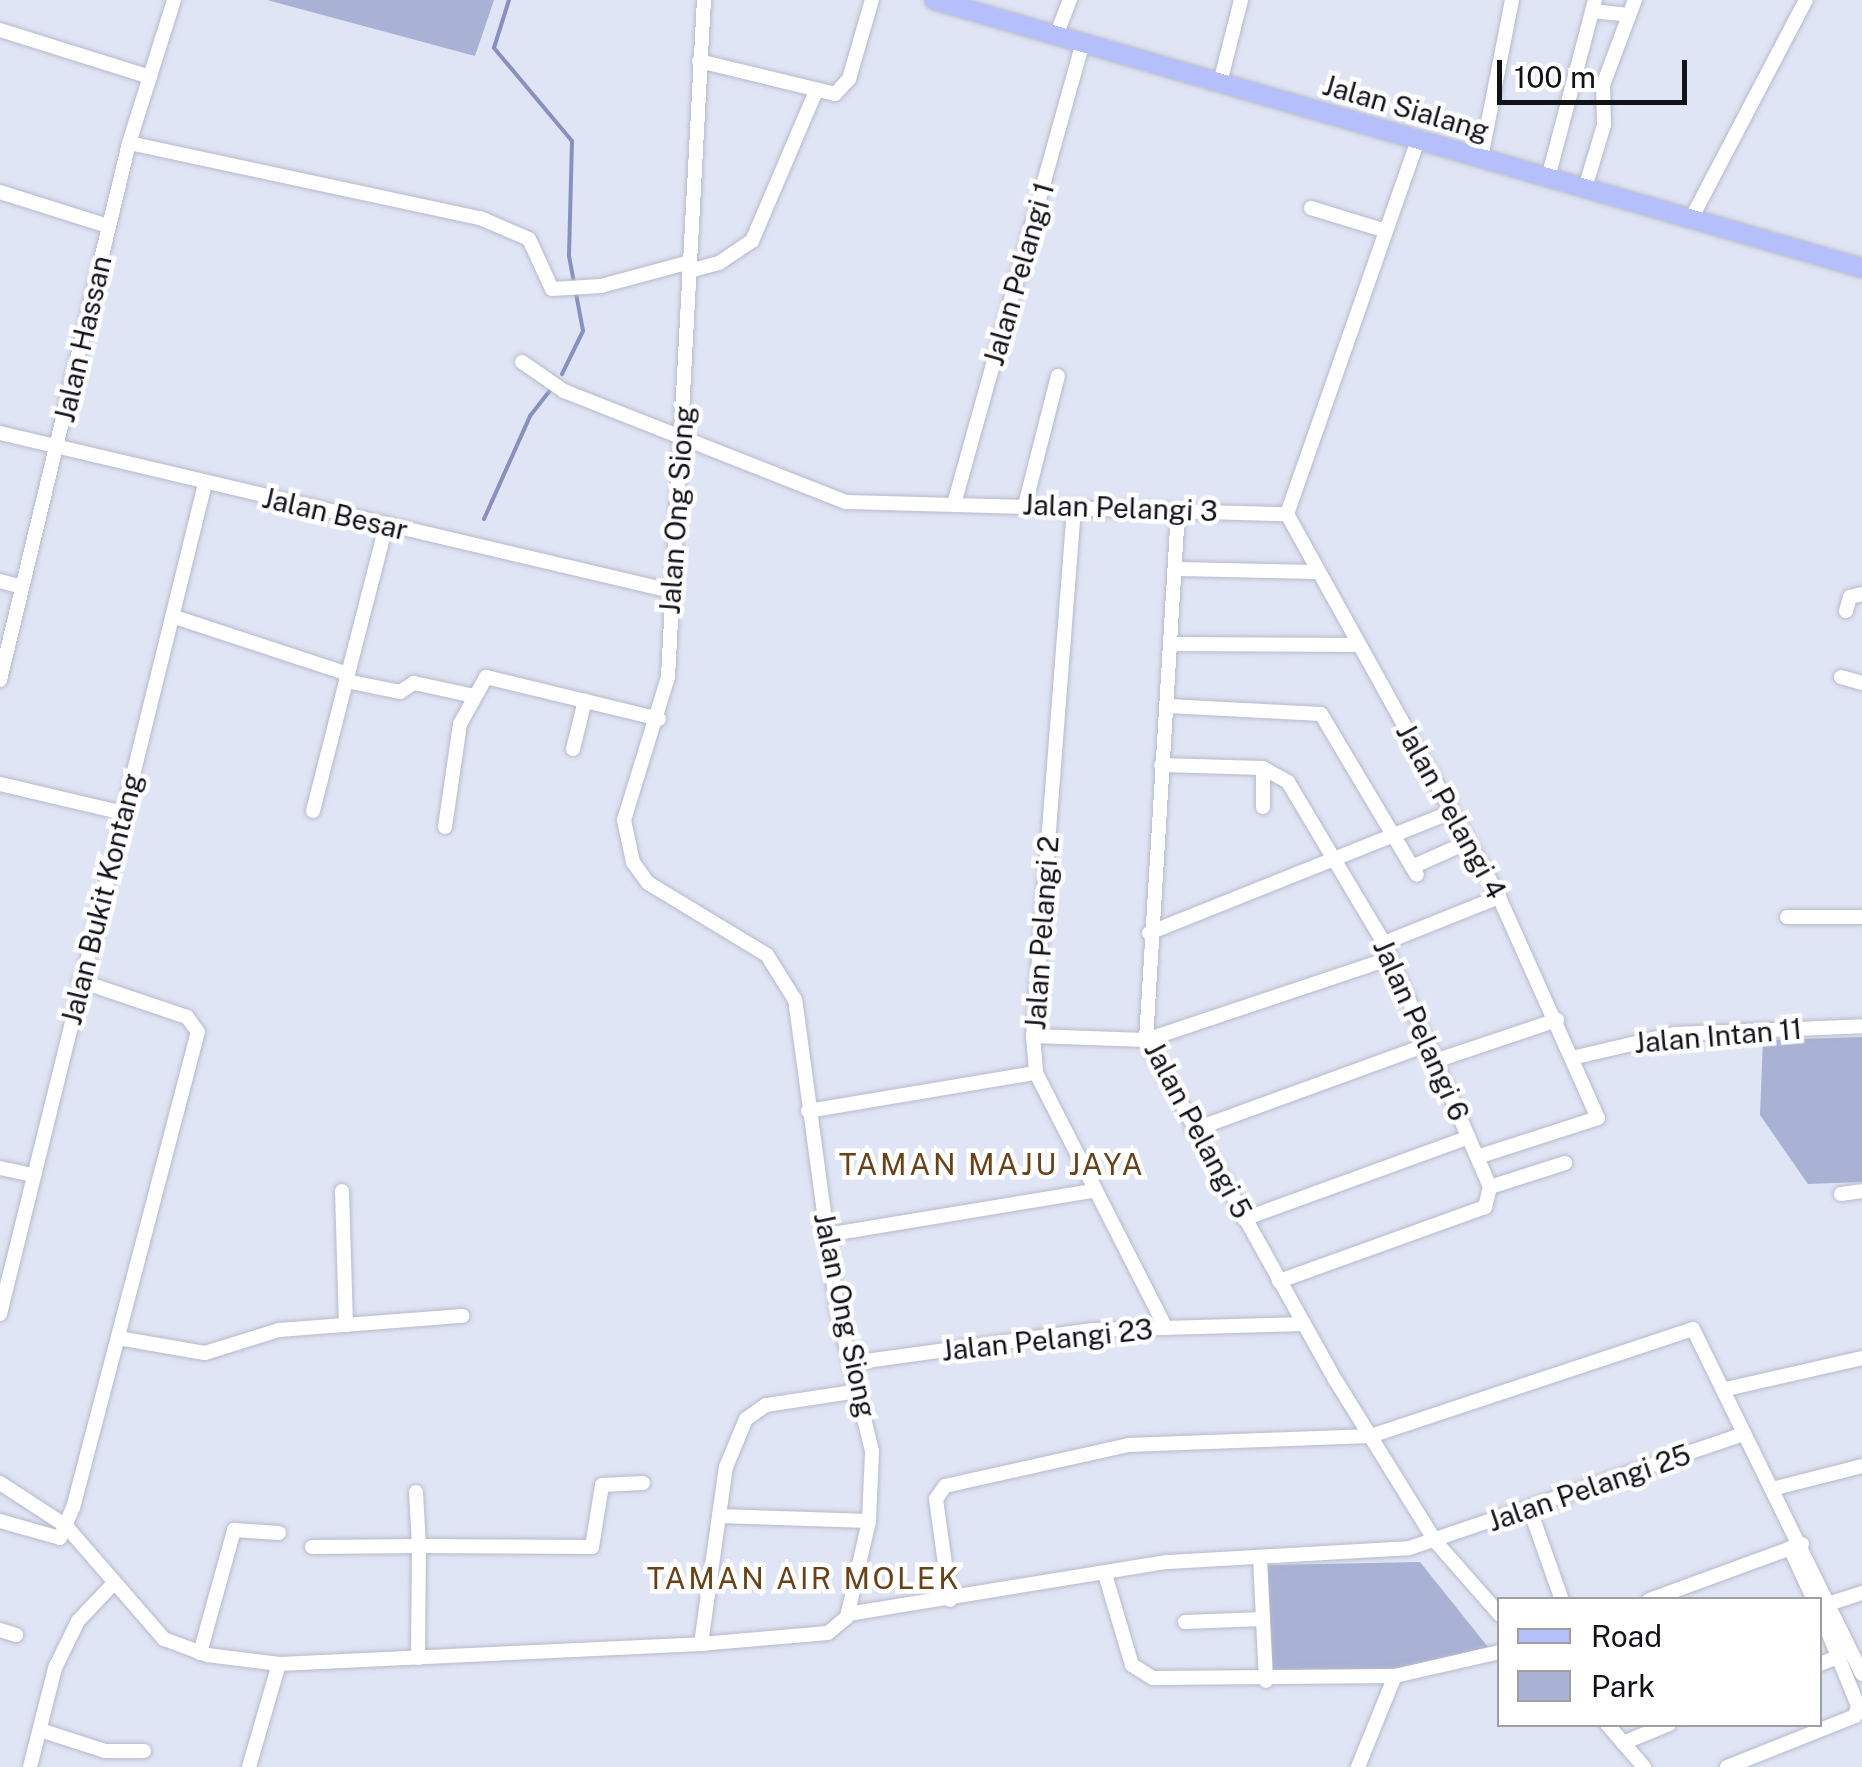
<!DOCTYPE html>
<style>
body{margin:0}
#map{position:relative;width:1862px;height:1767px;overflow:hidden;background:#e0e5f5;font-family:"Public Sans",sans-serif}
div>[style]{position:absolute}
.green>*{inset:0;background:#a9b1d4}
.stream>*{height:4px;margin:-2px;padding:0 2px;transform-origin:2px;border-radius:2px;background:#8691c0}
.roads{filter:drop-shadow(0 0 2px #b6baca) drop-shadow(0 0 2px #b6baca)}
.minor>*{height:14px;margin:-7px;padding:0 7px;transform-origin:7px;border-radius:7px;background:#fff}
.major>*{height:18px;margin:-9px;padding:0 9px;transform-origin:9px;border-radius:9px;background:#b4bffb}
span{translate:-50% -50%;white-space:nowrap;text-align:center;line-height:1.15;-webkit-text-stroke:9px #fff;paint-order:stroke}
.street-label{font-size:28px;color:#111218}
.neighbourhood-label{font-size:30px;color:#6a4216;letter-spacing:2.5px}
.legend{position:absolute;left:1497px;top:1597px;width:325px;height:130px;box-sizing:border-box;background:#fff;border:2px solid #a0a0a3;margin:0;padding:12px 18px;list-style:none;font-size:30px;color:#111218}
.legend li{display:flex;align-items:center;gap:20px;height:50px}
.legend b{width:50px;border:2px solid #a0a0a3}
.scale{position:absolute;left:1497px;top:60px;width:190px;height:45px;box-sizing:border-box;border:5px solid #111218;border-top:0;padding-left:12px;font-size:30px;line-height:35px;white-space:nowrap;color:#111218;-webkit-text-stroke:8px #fff;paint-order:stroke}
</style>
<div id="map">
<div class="green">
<div style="clip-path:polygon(267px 0,494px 0,475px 56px)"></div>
<div style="clip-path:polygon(1862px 1037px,1862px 1182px,1808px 1184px,1760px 1115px,1763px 1040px)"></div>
<div style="clip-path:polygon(1420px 1562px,1488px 1647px,1403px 1668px,1273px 1675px,1267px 1565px)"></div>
</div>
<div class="stream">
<div style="left:509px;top:0;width:50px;rotate:107.4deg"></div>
<div style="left:494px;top:48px;width:121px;rotate:50deg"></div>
<div style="left:572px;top:141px;width:115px;rotate:91.5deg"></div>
<div style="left:569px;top:256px;width:76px;rotate:79.4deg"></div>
<div style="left:583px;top:331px;width:48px;rotate:116deg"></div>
<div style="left:484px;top:519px;width:113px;rotate:-65.9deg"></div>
<div style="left:530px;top:416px;width:36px;rotate:-52deg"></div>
</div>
<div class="roads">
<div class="minor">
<div style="left:1592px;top:11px;width:37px;rotate:6deg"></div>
<div style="left:0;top:30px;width:157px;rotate:17.4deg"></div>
<div style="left:1056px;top:36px;width:39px;rotate:-69deg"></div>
<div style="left:699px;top:61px;width:140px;rotate:13.6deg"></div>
<div style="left:835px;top:94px;width:21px;rotate:-47deg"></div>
<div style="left:849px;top:79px;width:82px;rotate:-73.8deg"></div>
<div style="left:1220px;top:83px;width:86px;rotate:-75.8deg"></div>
<div style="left:129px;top:143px;width:359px;rotate:12.1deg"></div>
<div style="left:480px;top:218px;width:53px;rotate:23.2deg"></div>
<div style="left:529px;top:239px;width:55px;rotate:65.3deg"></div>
<div style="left:552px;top:289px;width:49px;rotate:-3.5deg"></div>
<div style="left:601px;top:286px;width:92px;rotate:-15.1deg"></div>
<div style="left:1481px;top:158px;width:161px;rotate:-78.9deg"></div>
<div style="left:1548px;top:178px;width:184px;rotate:-75.2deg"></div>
<div style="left:1585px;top:188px;width:66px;rotate:-73.2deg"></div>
<div style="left:1604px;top:125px;width:40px;rotate:-91.4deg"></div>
<div style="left:1603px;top:85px;width:91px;rotate:-69.4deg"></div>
<div style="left:0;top:192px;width:113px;rotate:17.5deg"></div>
<div style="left:1311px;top:208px;width:78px;rotate:17deg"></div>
<div style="left:1691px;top:219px;width:247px;rotate:-62.3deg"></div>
<div style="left:689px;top:271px;width:31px;rotate:-15deg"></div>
<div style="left:719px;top:263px;width:40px;rotate:-34deg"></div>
<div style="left:752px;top:241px;width:161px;rotate:-66.9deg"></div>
<div style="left:522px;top:362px;width:51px;rotate:34.6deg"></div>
<div style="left:564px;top:391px;width:303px;rotate:21.5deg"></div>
<div style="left:846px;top:502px;width:441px;rotate:1.6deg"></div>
<div style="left:0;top:433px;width:689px;rotate:13.25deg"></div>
<div style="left:954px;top:504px;width:479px;rotate:-74.4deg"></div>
<div style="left:1025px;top:505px;width:133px;rotate:-75.7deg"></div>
<div style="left:1074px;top:508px;width:530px;rotate:94.44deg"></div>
<div style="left:1033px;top:1036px;width:37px;rotate:85deg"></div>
<div style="left:1036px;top:1073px;width:286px;rotate:63deg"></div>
<div style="left:1178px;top:511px;width:530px;rotate:93.46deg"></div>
<div style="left:1146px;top:1040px;width:390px;rotate:60.9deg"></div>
<div style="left:1336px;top:1381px;width:190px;rotate:58.2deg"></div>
<div style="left:1436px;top:1542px;width:97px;rotate:48.8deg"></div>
<div style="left:1287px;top:514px;width:438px;rotate:61deg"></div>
<div style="left:1499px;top:897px;width:242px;rotate:65.9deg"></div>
<div style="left:1598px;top:1118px;width:127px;rotate:162.1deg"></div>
<div style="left:1287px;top:514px;width:396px;rotate:-70.7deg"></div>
<div style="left:1175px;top:569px;width:144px;rotate:1.2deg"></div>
<div style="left:0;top:581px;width:23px;rotate:15deg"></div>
<div style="left:1846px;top:611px;width:15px;rotate:-74deg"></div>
<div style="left:1850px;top:597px;width:12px;rotate:-14deg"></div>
<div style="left:175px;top:617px;width:182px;rotate:18.2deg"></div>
<div style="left:348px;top:674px;width:153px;rotate:-75.6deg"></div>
<div style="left:1171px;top:644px;width:188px;rotate:0.3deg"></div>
<div style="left:1841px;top:677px;width:22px;rotate:16deg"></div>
<div style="left:0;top:680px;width:552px;rotate:-76.49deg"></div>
<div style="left:129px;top:143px;width:150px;rotate:-72.5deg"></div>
<div style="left:346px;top:681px;width:55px;rotate:11.5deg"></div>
<div style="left:400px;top:692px;width:17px;rotate:-33deg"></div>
<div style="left:414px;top:683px;width:61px;rotate:12.2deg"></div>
<div style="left:1168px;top:706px;width:153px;rotate:3deg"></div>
<div style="left:1321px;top:714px;width:187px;rotate:59.2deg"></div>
<div style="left:573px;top:749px;width:50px;rotate:-76.2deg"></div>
<div style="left:1161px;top:765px;width:102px;rotate:1.7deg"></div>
<div style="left:1263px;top:768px;width:29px;rotate:29deg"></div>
<div style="left:1288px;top:782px;width:187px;rotate:59.2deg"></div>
<div style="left:1384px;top:943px;width:266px;rotate:66.5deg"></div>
<div style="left:1490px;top:1187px;width:21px;rotate:104deg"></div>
<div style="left:1485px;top:1207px;width:219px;rotate:160.2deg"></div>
<div style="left:0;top:784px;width:127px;rotate:13.2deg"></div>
<div style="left:1263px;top:807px;width:39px;rotate:-90deg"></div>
<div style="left:313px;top:811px;width:141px;rotate:-75.7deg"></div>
<div style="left:445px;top:827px;width:104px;rotate:-81.7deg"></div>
<div style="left:460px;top:724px;width:54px;rotate:-61deg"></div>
<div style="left:486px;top:677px;width:178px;rotate:13.6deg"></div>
<div style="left:1412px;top:867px;width:61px;rotate:-24.1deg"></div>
<div style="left:1787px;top:917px;width:75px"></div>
<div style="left:1149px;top:933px;width:325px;rotate:-21.8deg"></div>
<div style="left:1384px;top:943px;width:124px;rotate:-21.8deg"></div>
<div style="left:1033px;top:1036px;width:113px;rotate:2deg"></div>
<div style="left:1146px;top:1040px;width:258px;rotate:-18.5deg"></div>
<div style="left:1576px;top:1057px;width:102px;rotate:-13.1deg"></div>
<div style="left:1675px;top:1034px;width:187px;rotate:-2.4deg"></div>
<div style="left:1435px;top:1061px;width:129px;rotate:-18.6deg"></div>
<div style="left:808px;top:1111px;width:231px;rotate:-9.5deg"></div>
<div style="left:1193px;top:1130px;width:251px;rotate:-20deg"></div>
<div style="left:0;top:1168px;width:35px;rotate:12deg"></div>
<div style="left:1490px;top:1187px;width:79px;rotate:-17.7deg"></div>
<div style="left:342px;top:1191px;width:134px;rotate:88.3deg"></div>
<div style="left:1841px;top:1194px;width:21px;rotate:-8deg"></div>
<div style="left:1244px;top:1219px;width:239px;rotate:-20deg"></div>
<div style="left:826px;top:1235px;width:271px;rotate:-9.4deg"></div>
<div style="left:0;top:1314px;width:855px;rotate:-76.13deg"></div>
<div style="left:118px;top:1338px;width:88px;rotate:9.8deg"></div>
<div style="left:205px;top:1353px;width:77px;rotate:-17.3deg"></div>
<div style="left:279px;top:1330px;width:184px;rotate:-4.4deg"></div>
<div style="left:851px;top:1363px;width:244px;rotate:-7.8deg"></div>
<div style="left:1093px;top:1330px;width:211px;rotate:-1.6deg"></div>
<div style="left:1726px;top:1389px;width:139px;rotate:-12.8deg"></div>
<div style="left:0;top:1483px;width:79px;rotate:33.1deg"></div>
<div style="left:66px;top:1526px;width:150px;rotate:49.1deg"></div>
<div style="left:164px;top:1639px;width:46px;rotate:20.4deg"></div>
<div style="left:207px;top:1655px;width:73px;rotate:7.1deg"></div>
<div style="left:279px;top:1664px;width:422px;rotate:-2.7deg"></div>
<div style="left:701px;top:1644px;width:127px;rotate:-5deg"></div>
<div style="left:828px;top:1633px;width:25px;rotate:-40deg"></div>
<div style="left:847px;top:1617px;width:98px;rotate:-77.1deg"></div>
<div style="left:869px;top:1521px;width:70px;rotate:-87.5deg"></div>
<div style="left:872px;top:1451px;width:146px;rotate:-103.8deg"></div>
<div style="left:837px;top:1309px;width:312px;rotate:-97.7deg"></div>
<div style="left:795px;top:1000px;width:53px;rotate:-121.9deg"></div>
<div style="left:767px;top:955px;width:139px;rotate:-148.8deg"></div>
<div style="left:648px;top:883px;width:26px;rotate:-126deg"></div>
<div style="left:633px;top:862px;width:43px;rotate:-102.1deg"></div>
<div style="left:624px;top:820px;width:150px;rotate:-72.9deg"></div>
<div style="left:668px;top:677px;width:678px;rotate:-86.96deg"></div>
<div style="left:1772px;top:1489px;width:93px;rotate:-14.3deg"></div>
<div style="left:1529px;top:1507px;width:99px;rotate:70.5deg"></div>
<div style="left:719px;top:1516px;width:150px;rotate:1.9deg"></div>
<div style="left:0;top:1521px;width:62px;rotate:15.8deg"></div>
<div style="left:60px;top:1538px;width:33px;rotate:-67deg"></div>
<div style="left:73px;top:1508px;width:492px;rotate:-75.3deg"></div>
<div style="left:198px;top:1032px;width:19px;rotate:-126deg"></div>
<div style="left:187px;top:1017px;width:113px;rotate:-161.4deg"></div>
<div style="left:312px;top:1547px;width:107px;rotate:-0.5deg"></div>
<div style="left:419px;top:1546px;width:54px;rotate:-93.2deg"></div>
<div style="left:1790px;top:1548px;width:57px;rotate:65.2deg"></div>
<div style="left:1260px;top:1558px;width:123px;rotate:87.2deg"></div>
<div style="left:1105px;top:1574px;width:95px;rotate:73.5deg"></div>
<div style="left:1132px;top:1665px;width:25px;rotate:32deg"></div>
<div style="left:1153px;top:1678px;width:242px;rotate:-0.5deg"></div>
<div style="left:1395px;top:1676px;width:108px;rotate:-12.9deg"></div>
<div style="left:950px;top:1600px;width:102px;rotate:-97.9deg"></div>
<div style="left:936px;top:1499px;width:16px;rotate:-55deg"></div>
<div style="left:945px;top:1486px;width:188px;rotate:-12.6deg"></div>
<div style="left:1128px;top:1445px;width:243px;rotate:-2.1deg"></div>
<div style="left:1371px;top:1436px;width:339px;rotate:-18.4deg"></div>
<div style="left:1693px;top:1329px;width:384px;rotate:63.9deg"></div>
<div style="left:1649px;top:1600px;width:163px;rotate:-20.1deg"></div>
<div style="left:1831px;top:1603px;width:33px;rotate:-18deg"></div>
<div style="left:848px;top:1614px;width:323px;rotate:-9.3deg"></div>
<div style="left:1167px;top:1562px;width:242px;rotate:-3.3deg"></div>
<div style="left:1409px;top:1548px;width:353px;rotate:-18.8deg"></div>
<div style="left:1185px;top:1622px;width:78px;rotate:-2.2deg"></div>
<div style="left:0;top:1630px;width:17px;rotate:17deg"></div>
<div style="left:701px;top:1644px;width:179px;rotate:-82deg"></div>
<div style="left:726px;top:1467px;width:52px;rotate:-67.4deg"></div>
<div style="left:746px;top:1419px;width:24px;rotate:-35deg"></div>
<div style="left:766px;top:1405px;width:94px;rotate:-8.6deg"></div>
<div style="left:200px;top:1653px;width:128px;rotate:-74.5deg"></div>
<div style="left:234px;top:1530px;width:45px;rotate:3.8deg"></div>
<div style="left:418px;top:1658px;width:112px;rotate:-89.5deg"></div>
<div style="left:419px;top:1546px;width:173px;rotate:0.3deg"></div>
<div style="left:592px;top:1547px;width:63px;rotate:-80.8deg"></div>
<div style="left:602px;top:1485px;width:41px;rotate:-2.8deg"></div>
<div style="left:1820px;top:1664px;width:18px;rotate:-22deg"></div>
<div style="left:1607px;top:1724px;width:57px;rotate:49.3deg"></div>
<div style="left:40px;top:1730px;width:68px;rotate:17.9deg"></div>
<div style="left:105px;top:1751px;width:39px"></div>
<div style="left:1623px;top:1743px;width:50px;rotate:-22.4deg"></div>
<div style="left:30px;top:1767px;width:102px;rotate:-75.8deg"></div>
<div style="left:55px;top:1668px;width:52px;rotate:-63.9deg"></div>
<div style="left:78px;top:1621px;width:52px;rotate:-46.5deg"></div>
<div style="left:249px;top:1767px;width:107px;rotate:-73.8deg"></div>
<div style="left:1358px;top:1767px;width:98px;rotate:-67.9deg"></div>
<div style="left:1727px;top:1767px;width:138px;rotate:-21.7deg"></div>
<div style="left:1855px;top:1716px;width:10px;rotate:-73deg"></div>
<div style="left:1858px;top:1706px;width:101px;rotate:-112deg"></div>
</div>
<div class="major">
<div style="left:934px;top:0;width:966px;rotate:16.11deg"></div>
</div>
</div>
<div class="street-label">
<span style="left:1406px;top:108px;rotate:16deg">Jalan Sialang</span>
<span style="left:1019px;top:274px;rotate:-74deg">Jalan Pelangi 1</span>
<span style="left:83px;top:339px;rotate:-77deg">Jalan Hassan</span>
<span style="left:1120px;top:508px;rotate:2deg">Jalan Pelangi 3</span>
<span style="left:677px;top:510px;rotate:-86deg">Jalan Ong Siong</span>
<span style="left:335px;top:514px;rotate:13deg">Jalan Besar</span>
<span style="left:1451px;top:811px;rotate:61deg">Jalan Pelangi 4</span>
<span style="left:102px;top:899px;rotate:-76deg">Jalan Bukit Kontang</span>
<span style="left:1042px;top:933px;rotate:-86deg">Jalan Pelangi 2</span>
<span style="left:1421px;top:1030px;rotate:66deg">Jalan Pelangi 6</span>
<span style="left:1718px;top:1036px;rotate:-5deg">Jalan Intan 11</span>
<span style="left:1198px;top:1130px;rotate:62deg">Jalan Pelangi 5</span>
<span style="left:845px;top:1315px;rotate:78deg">Jalan Ong Siong</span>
<span style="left:1047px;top:1340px;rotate:-6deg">Jalan Pelangi 23</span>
<span style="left:1589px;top:1488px;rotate:-19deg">Jalan Pelangi 25</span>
</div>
<div class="neighbourhood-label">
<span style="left:992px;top:1164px">TAMAN MAJU JAYA</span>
<span style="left:804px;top:1578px">TAMAN AIR MOLEK</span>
</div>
<ul class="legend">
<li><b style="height:12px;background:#b4bffb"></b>Road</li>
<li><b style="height:28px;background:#a9b1d4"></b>Park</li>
</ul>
<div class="scale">100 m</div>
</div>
